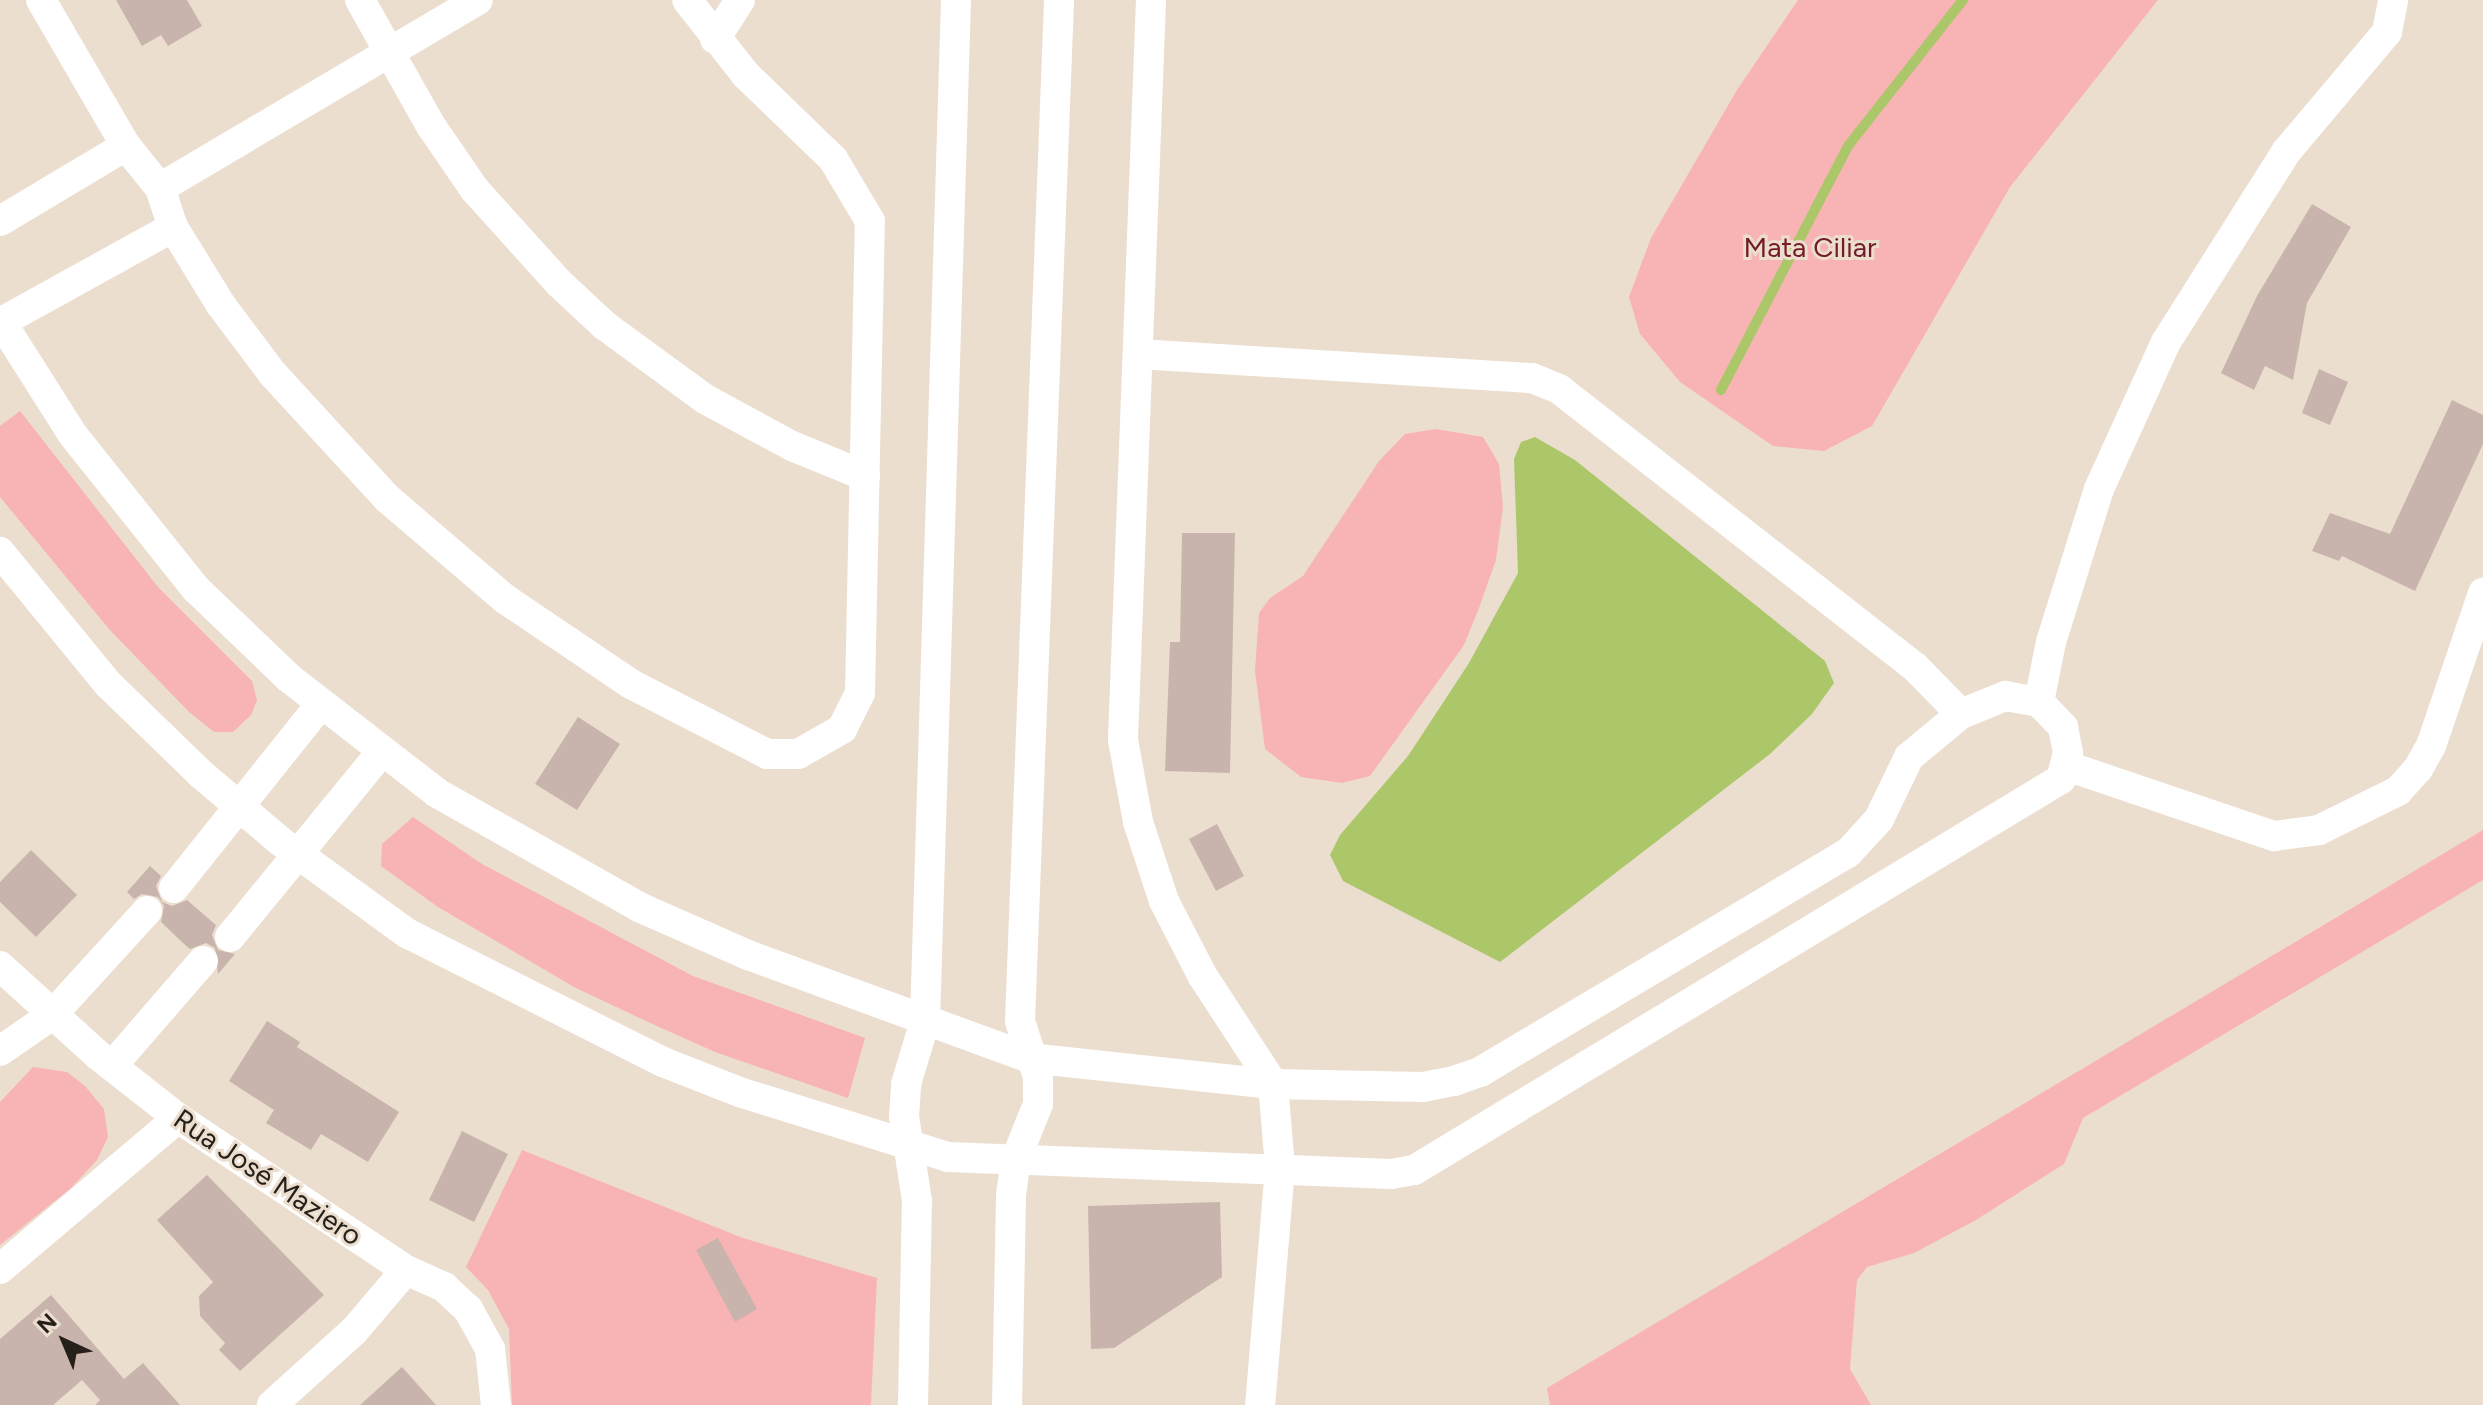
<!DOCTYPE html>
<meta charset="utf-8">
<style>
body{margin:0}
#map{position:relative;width:2483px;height:1405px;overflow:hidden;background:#ecdecf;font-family:Figtree,sans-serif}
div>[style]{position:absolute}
.green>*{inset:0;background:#f8b3b5}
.water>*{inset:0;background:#acc76a}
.stream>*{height:10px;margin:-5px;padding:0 5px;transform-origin:5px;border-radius:5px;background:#acc76a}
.building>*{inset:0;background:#c8b4ac}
.minor>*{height:30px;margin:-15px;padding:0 15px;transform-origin:15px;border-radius:15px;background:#fff}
span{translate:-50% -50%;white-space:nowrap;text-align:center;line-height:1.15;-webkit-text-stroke:6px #ecdecf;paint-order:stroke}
.park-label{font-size:28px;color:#741b29}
.street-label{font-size:28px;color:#25201a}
.north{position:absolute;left:24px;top:1301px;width:80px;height:80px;-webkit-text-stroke:6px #ecdecf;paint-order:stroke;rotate:316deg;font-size:22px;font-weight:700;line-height:32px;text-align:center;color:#25201a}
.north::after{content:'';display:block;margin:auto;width:28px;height:36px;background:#25201a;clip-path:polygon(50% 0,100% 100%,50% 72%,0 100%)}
</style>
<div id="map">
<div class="green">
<div style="clip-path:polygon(1798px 0,2158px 0,2010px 187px,1872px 426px,1824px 451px,1773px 446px,1680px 382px,1640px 334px,1629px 297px,1651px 238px,1737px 90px)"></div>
<div style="clip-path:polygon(20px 411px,158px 587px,252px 681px,257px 700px,251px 715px,233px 732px,214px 732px,189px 712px,109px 629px,0 497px,0 426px)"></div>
<div style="clip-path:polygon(1436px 429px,1483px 437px,1499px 464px,1503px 507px,1496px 560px,1479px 608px,1464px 645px,1370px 776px,1342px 783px,1301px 777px,1265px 749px,1255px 671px,1259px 613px,1270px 598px,1303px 576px,1379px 461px,1405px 434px)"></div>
<div style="clip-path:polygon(413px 817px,482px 864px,693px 976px,865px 1038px,848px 1098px,715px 1052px,648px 1022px,574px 987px,438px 907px,381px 866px,382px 844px)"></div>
<div style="clip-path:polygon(2483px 830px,2483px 880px,2083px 1118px,2064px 1164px,1976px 1220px,1914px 1253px,1867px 1267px,1857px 1280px,1850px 1369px,1871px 1405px,1550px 1405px,1547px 1388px)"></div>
<div style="clip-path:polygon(33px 1067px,67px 1072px,85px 1086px,104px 1109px,108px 1137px,97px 1160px,71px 1188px,0 1245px,0 1102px)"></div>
<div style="clip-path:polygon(522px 1150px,743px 1238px,877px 1278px,871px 1405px,512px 1405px,509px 1329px,488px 1290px,466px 1267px)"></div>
</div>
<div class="water">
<div style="clip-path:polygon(1535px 437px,1575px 460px,1825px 661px,1834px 683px,1812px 714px,1770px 754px,1500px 962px,1343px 881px,1330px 855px,1340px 835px,1408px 756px,1469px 663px,1518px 573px,1514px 459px,1521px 442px)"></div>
</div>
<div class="stream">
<div style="left:1721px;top:390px;width:275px;rotate:-62.5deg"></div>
<div style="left:1848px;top:146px;width:186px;rotate:-51.8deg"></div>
</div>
<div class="building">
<div style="clip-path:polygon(116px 0,187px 0,202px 26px,168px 46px,161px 35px,142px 46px)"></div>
<div style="clip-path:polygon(2312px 204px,2351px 227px,2307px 303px,2293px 380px,2265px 366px,2254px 390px,2221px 373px,2257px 296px)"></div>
<div style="clip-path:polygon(2319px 369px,2348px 382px,2330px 425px,2302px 413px)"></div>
<div style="clip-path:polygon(2452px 400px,2483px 415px,2483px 444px,2415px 591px,2342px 556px,2339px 561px,2312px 551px,2330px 513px,2390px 534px)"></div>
<div style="clip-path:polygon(1182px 533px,1235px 533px,1230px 773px,1165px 771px,1170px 642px,1180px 642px)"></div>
<div style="clip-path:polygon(578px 717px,620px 744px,577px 810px,535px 784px)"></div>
<div style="clip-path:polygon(1217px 824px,1244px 876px,1216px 891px,1189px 839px)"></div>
<div style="clip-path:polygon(31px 850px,77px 895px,36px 937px,0 902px,0 882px)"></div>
<div style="clip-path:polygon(150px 866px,161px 876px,156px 886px,162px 902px,172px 906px,187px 900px,216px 925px,212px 935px,218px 950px,235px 954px,218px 974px,215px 948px,206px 943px,190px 949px,183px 943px,161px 922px,164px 906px,158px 897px,142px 894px,134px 899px,127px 892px)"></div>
<div style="clip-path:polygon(267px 1021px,300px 1042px,297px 1047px,399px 1112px,368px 1162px,321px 1134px,311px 1150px,266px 1123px,274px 1110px,229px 1081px)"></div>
<div style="clip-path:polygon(462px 1131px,508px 1154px,474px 1222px,429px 1200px)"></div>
<div style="clip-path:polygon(207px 1175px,324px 1295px,240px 1371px,219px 1350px,225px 1343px,200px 1316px,199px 1296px,213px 1282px,157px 1220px)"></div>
<div style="clip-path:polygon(1220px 1202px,1222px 1277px,1114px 1348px,1091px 1349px,1088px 1206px)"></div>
<div style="clip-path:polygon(718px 1238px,757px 1309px,735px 1322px,696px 1250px)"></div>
<div style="clip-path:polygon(51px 1295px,124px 1379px,143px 1363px,180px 1405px,95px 1405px,100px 1400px,82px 1380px,53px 1405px,0 1405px,0 1339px)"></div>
<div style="clip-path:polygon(402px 1367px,436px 1405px,360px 1405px)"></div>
</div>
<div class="minor">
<div style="left:41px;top:0;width:169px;rotate:59.8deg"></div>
<div style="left:126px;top:146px;width:54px;rotate:51deg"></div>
<div style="left:160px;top:188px;width:41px;rotate:71.6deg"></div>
<div style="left:173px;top:227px;width:92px;rotate:58.4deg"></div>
<div style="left:221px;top:305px;width:85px;rotate:53.1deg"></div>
<div style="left:272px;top:373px;width:171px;rotate:47.4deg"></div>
<div style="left:388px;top:499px;width:154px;rotate:40.5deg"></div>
<div style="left:505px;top:599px;width:152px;rotate:34deg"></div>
<div style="left:631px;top:684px;width:153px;rotate:27.2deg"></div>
<div style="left:767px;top:754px;width:31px"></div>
<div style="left:798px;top:754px;width:51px;rotate:-29.6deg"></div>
<div style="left:842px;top:729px;width:40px;rotate:-63.4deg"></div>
<div style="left:860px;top:693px;width:472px;rotate:-88.8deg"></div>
<div style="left:870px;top:221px;width:72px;rotate:-120.8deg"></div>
<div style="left:833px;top:159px;width:121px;rotate:-136deg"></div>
<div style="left:746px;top:75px;width:95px;rotate:-128.2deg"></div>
<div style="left:360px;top:0;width:145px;rotate:60.6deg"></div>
<div style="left:431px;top:126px;width:78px;rotate:55.5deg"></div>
<div style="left:475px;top:190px;width:125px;rotate:47.9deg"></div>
<div style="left:559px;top:283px;width:62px;rotate:43deg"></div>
<div style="left:604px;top:325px;width:125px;rotate:36.2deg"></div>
<div style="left:705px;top:399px;width:99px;rotate:28.4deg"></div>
<div style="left:792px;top:446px;width:79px;rotate:22.3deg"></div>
<div style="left:1151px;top:0;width:741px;rotate:92.17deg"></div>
<div style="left:1123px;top:740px;width:83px;rotate:79.6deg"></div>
<div style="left:1138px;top:822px;width:83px;rotate:71.8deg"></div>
<div style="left:1164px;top:901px;width:83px;rotate:62.8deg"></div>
<div style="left:1202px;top:975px;width:130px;rotate:56.9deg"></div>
<div style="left:1273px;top:1084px;width:84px;rotate:85.2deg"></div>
<div style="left:1280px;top:1168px;width:238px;rotate:94.8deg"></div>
<div style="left:715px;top:39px;width:46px;rotate:-57.3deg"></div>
<div style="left:160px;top:188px;width:369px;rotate:-30.6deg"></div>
<div style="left:0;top:221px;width:147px;rotate:-30.8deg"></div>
<div style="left:0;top:320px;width:136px;rotate:57.6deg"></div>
<div style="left:73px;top:435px;width:197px;rotate:51.4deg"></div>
<div style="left:196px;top:589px;width:129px;rotate:43.7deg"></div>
<div style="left:289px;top:678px;width:187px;rotate:37.8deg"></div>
<div style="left:437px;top:793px;width:232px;rotate:29.4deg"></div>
<div style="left:639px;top:907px;width:119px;rotate:23.8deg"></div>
<div style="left:748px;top:955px;width:299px;rotate:20.1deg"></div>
<div style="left:1029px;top:1058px;width:245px;rotate:6.1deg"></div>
<div style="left:1273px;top:1084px;width:150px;rotate:1.1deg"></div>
<div style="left:1423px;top:1087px;width:32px;rotate:-11deg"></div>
<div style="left:1454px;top:1081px;width:28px;rotate:-19deg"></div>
<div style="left:1480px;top:1072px;width:428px;rotate:-30.8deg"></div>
<div style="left:1848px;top:853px;width:46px;rotate:-47.6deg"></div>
<div style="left:1879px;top:819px;width:69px;rotate:-64.2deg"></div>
<div style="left:1909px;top:757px;width:67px;rotate:-39.6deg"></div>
<div style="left:1961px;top:714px;width:48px;rotate:-22.2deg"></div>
<div style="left:2005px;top:696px;width:35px;rotate:10deg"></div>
<div style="left:2039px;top:702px;width:35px;rotate:46deg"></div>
<div style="left:2063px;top:727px;width:26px;rotate:79deg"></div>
<div style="left:2068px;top:753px;width:27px;rotate:105deg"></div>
<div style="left:2061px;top:779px;width:756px;rotate:148.85deg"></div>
<div style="left:1414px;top:1170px;width:23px;rotate:170deg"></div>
<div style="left:1391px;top:1174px;width:443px;rotate:-177.8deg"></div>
<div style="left:948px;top:1157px;width:216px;rotate:-162.7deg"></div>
<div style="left:742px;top:1093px;width:85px;rotate:-158.6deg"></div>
<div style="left:663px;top:1062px;width:285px;rotate:-153.3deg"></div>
<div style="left:408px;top:934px;width:158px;rotate:-144deg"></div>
<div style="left:280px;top:841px;width:104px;rotate:-139.7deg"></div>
<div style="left:201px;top:774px;width:129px;rotate:-135.9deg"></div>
<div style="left:108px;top:684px;width:171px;rotate:-129.3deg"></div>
<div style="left:0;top:323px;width:198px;rotate:-29deg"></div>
<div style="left:1138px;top:354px;width:395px;rotate:3.5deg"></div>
<div style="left:1532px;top:378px;width:29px;rotate:22deg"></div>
<div style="left:1559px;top:389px;width:452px;rotate:38deg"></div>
<div style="left:1915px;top:667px;width:66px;rotate:45.6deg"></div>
<div style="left:2039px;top:702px;width:61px;rotate:-78.7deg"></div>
<div style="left:2051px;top:642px;width:160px;rotate:-72.6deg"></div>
<div style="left:2099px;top:489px;width:162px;rotate:-65.5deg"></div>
<div style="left:2166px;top:342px;width:225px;rotate:-57.7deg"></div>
<div style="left:2286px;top:152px;width:157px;rotate:-49.9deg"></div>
<div style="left:2387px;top:32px;width:33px;rotate:-79deg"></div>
<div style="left:2067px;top:766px;width:219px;rotate:18.7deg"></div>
<div style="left:2274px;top:836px;width:45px;rotate:-7.6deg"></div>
<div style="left:2319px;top:830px;width:88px;rotate:-26.3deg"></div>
<div style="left:2398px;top:791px;width:30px;rotate:-48deg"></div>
<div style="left:2418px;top:769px;width:26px;rotate:-61deg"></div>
<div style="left:2431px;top:746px;width:162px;rotate:-71.2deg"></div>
<div style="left:174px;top:888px;width:236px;rotate:-51.4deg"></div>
<div style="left:230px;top:937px;width:240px;rotate:-50.7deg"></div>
<div style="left:0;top:966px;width:134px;rotate:42.3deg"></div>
<div style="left:99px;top:1056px;width:100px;rotate:38.1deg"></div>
<div style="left:178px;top:1118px;width:274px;rotate:33.7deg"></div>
<div style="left:406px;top:1270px;width:42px;rotate:24.1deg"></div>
<div style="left:444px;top:1287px;width:33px;rotate:43deg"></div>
<div style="left:468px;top:1309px;width:46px;rotate:61.2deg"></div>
<div style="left:490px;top:1349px;width:56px;rotate:83.9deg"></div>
<div style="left:0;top:1051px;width:63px;rotate:-34.7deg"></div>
<div style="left:52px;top:1015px;width:141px;rotate:-47.6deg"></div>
<div style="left:112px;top:1066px;width:139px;rotate:-49.1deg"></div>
<div style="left:0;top:1269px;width:233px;rotate:-40.3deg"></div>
<div style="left:272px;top:1405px;width:110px;rotate:-42.1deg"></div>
<div style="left:354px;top:1331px;width:80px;rotate:-49.6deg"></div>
<div style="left:913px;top:1405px;width:204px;rotate:-88.9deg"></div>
<div style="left:917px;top:1201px;width:86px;rotate:-98.7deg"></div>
<div style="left:904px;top:1116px;width:32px;rotate:-86deg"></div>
<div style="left:906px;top:1084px;width:66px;rotate:-73.2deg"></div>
<div style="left:925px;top:1021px;width:1021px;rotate:-88.26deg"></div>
<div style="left:1007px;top:1405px;width:210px;rotate:-88.9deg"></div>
<div style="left:1011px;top:1195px;width:36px;rotate:-82deg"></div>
<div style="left:1016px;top:1159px;width:59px;rotate:-68.2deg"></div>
<div style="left:1038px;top:1104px;width:27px;rotate:-90deg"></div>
<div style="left:1038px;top:1077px;width:59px;rotate:-107.8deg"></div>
<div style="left:1020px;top:1021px;width:1022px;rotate:-87.81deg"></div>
</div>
<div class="park-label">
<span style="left:1810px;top:247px">Mata Ciliar</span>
</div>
<div class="street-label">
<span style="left:268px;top:1177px;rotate:34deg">Rua José Maziero</span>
</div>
<div class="north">N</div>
</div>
